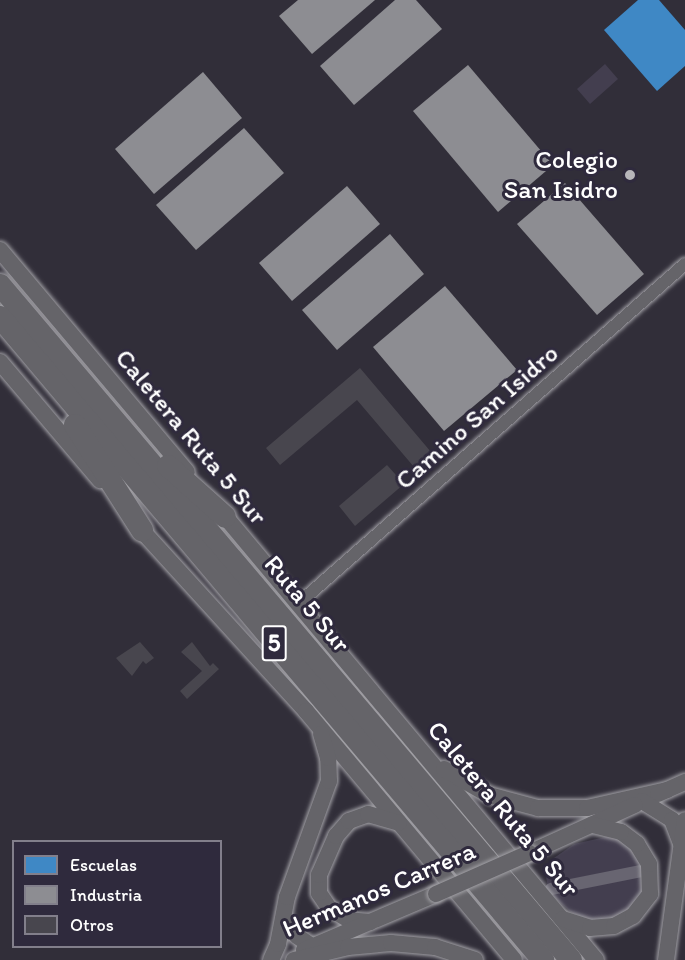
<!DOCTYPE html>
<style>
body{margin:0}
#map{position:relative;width:685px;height:960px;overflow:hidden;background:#312e39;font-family:Itim,sans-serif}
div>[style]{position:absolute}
.green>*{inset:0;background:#433e4f}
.schools>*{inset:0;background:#3f88c5}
.industry>*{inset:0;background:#8d8d92}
.canal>*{height:12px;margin:-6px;padding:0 6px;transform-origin:6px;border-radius:6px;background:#686571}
.building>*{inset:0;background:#48464e}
.roads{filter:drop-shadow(0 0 2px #a2a1a6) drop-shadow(0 0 2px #a2a1a6)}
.street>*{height:12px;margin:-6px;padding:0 6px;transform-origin:6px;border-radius:6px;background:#656469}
.secondary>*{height:16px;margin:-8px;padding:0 8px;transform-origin:8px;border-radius:8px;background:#656469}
.highway>*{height:22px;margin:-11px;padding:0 11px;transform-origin:11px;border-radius:11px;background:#656469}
.bridges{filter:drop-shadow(0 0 2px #a2a1a6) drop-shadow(0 0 2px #a2a1a6)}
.secondary-bridge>*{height:16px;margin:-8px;padding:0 8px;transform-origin:8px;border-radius:8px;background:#656469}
.dots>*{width:16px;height:16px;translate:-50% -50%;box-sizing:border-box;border:3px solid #2f2a3d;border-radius:50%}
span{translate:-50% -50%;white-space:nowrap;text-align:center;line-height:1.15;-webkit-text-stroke:6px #2f2a3d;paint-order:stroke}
.shield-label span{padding:2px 4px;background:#2f2a3d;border:2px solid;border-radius:4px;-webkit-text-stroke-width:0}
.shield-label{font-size:24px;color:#fff;font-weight:700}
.poi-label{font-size:26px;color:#fff}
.right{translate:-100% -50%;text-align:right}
.street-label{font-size:26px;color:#fff}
.legend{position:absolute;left:12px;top:840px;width:210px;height:108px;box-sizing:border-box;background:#2f2a3d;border:2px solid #827f8b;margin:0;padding:8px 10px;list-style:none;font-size:18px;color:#fff}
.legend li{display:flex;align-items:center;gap:12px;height:30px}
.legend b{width:30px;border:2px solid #827f8b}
</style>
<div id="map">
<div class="green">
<div style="clip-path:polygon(605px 64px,618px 79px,590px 104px,577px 89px)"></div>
<div style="clip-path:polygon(610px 836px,638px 848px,646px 890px,635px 907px,615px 921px,595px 923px,571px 912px,549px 893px,545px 871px,554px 858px,574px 844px)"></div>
</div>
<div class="schools">
<div style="clip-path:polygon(638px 0,659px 0,685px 30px,685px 66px,657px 91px,604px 30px)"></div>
</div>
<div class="industry">
<div style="clip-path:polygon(298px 0,375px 0,312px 54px,279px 16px)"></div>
<div style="clip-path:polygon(395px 0,416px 0,442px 29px,354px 105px,320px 66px)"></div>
<div style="clip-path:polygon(468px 65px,553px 165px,498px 212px,413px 111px)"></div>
<div style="clip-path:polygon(203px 72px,242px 118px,154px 194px,115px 149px)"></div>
<div style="clip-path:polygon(244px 128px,284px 173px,196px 250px,156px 205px)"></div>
<div style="clip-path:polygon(565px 183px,644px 274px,597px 315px,517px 224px)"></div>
<div style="clip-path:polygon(347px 186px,380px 224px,292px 301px,259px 263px)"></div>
<div style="clip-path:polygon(390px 234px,424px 274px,337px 350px,302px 310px)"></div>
<div style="clip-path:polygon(445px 286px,517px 370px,444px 431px,373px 347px)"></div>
</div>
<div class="canal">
<div style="left:551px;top:889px;width:97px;rotate:-11.3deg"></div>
</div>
<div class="building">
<div style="clip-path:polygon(360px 368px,431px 452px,414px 467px,357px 400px,280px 465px,266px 448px)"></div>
<div style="clip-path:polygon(387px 465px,404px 484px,355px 526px,339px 506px)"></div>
<div style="clip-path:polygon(140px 642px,154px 658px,146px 664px,143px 661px,132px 676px,116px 658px)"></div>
<div style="clip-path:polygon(192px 642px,210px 666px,213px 663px,219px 669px,187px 699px,180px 691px,202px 671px,181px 652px)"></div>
</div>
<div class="roads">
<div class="street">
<div style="left:298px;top:604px;width:515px;rotate:-41.3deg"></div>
</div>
<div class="secondary">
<div style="left:0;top:250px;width:290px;rotate:49.9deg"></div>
<div style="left:0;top:362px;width:155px;rotate:49.7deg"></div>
<div style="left:218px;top:508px;width:589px;rotate:50.09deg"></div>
<div style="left:135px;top:523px;width:254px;rotate:47.7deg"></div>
<div style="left:306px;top:711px;width:324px;rotate:50.1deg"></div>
<div style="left:444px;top:769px;width:52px;rotate:30deg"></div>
<div style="left:489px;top:795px;width:51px;rotate:14.9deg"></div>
<div style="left:538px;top:808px;width:49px"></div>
<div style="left:587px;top:808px;width:82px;rotate:-12.7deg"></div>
<div style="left:658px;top:794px;width:30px;rotate:-24deg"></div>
<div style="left:642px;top:801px;width:36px;rotate:32deg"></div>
<div style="left:672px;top:820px;width:25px;rotate:69deg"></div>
<div style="left:529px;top:853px;width:116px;rotate:-24.4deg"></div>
<div style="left:284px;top:918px;width:22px;rotate:54deg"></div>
<div style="left:297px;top:936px;width:19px;rotate:35deg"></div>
<div style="left:563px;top:919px;width:28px;rotate:18deg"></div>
<div style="left:590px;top:928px;width:24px;rotate:-5deg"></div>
<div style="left:614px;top:926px;width:21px;rotate:-28deg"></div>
<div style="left:633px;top:916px;width:28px;rotate:-52deg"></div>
<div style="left:650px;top:894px;width:30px;rotate:-92deg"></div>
<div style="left:649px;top:864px;width:23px;rotate:-121deg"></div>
<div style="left:637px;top:844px;width:20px;rotate:-143deg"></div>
<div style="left:621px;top:832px;width:30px;rotate:-166deg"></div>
<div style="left:370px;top:922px;width:21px;rotate:-175deg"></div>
<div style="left:349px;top:920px;width:23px;rotate:-149deg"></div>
<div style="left:329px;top:908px;width:18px;rotate:-124deg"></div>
<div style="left:319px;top:893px;width:18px;rotate:-90deg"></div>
<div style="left:319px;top:875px;width:43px;rotate:-66.4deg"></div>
<div style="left:336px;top:836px;width:20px;rotate:-49deg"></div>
<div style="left:349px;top:821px;width:20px;rotate:-20deg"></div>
<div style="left:368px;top:814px;width:32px;rotate:16deg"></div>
<div style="left:304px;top:950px;width:143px;rotate:-23deg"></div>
<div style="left:271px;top:960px;width:17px;rotate:-66deg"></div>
<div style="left:278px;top:944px;width:48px;rotate:-79.2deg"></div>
<div style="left:287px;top:897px;width:123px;rotate:-70.1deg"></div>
<div style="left:329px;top:781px;width:23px;rotate:-92deg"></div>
<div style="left:328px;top:758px;width:25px;rotate:-106deg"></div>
<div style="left:294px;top:960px;width:56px;rotate:-13.5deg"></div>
<div style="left:348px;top:947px;width:43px;rotate:-5.3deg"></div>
<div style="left:391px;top:943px;width:44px;rotate:5.2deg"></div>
<div style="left:435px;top:947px;width:42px;rotate:18deg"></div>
<div style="left:666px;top:960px;width:141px;rotate:-82.3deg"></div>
</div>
<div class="highway">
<div style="left:0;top:285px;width:884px;rotate:49.77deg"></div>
<div style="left:0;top:317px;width:842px;rotate:49.82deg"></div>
<div style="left:75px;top:425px;width:125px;rotate:57.5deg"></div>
<div style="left:168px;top:466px;width:76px;rotate:41.8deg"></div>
</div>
</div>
<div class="bridges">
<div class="secondary-bridge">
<div style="left:436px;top:894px;width:102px;rotate:-23.8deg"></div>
</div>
</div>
<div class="dots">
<div style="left:630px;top:175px;background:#b7b6ba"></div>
</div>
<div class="shield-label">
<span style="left:274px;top:643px">5</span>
</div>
<div class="poi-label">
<span class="right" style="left:618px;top:175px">Colegio<br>San Isidro</span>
</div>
<div class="street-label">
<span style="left:477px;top:417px;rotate:-41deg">Camino San Isidro</span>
<span style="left:191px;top:437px;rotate:50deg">Caletera Ruta 5 Sur</span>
<span style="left:307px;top:604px;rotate:50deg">Ruta 5 Sur</span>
<span style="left:503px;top:809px;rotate:50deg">Caletera Ruta 5 Sur</span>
<span style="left:379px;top:890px;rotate:-23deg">Hermanos Carrera</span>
</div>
<ul class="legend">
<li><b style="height:16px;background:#3f88c5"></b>Escuelas</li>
<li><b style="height:16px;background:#8d8d92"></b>Industria</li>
<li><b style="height:16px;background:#48464e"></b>Otros</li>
</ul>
</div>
